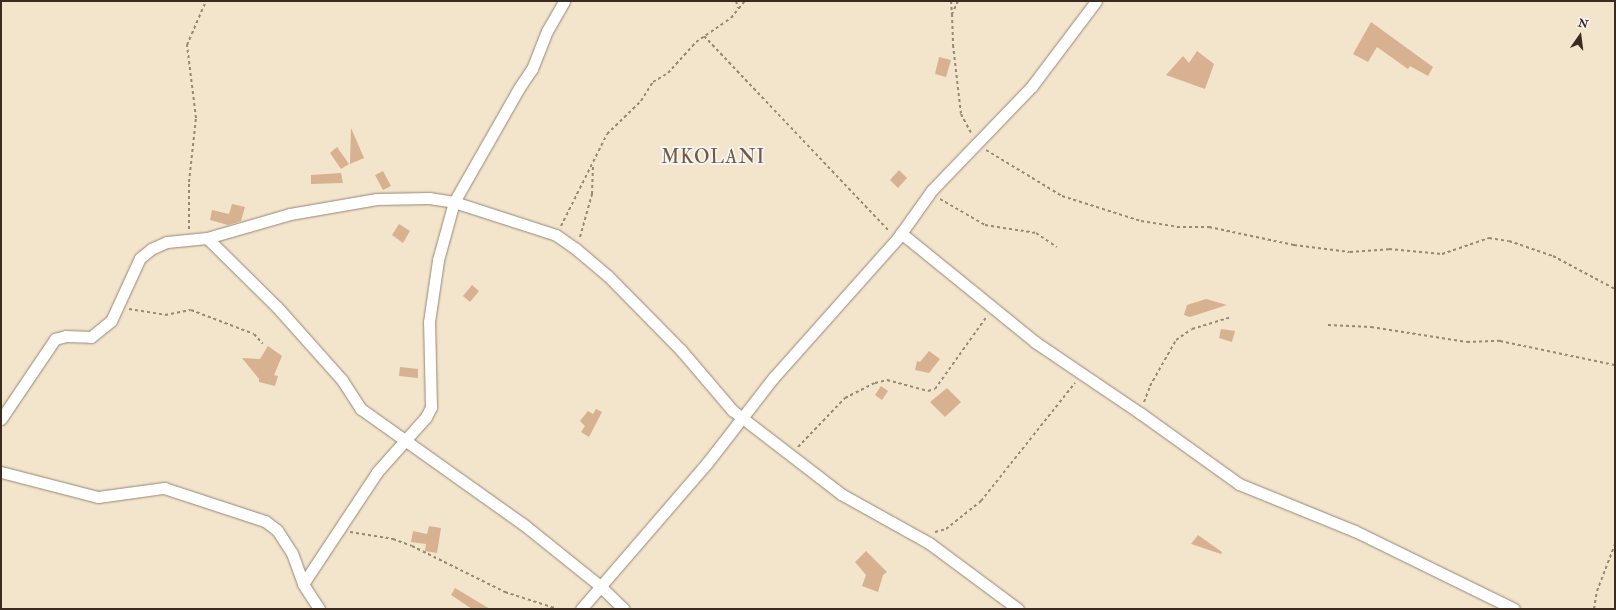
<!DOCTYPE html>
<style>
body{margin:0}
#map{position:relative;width:1616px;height:610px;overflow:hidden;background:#f3e4cc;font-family:"IM FELL Double Pica",serif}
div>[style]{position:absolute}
.building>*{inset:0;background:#d8b190}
.path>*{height:2px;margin-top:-1px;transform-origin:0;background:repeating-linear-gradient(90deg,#978775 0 3px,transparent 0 6px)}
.roads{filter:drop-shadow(0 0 1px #978775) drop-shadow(0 0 1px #978775)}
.street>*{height:11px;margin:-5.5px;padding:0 5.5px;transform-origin:5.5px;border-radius:5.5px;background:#fff}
span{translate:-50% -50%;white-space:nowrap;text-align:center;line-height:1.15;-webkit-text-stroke:3.5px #f6f6f2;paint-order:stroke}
.quarter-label{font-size:19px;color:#725946;letter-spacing:1px}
.frame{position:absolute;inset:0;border:2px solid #3b2a1e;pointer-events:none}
.north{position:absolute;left:1560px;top:16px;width:40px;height:40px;-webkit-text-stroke:3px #f6f6f2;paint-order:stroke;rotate:14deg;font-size:11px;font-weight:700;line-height:16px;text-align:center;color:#3b2a1e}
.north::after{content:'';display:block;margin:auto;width:14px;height:18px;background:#3b2a1e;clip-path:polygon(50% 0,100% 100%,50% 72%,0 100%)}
</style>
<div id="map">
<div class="building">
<div style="clip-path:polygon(1371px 22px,1433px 67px,1428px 76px,1410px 66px,1408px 69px,1377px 47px,1368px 62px,1353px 54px)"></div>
<div style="clip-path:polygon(1197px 51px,1214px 64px,1205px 89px,1166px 75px,1183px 56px,1189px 63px)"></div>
<div style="clip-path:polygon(939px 57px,951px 60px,946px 77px,935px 74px)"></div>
<div style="clip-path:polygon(351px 128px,364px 158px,350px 164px)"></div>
<div style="clip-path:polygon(337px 147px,349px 164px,341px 169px,330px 153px)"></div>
<div style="clip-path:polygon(899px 170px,907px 178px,898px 188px,890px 180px)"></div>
<div style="clip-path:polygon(383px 171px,391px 186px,383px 190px,375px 175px)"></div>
<div style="clip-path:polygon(341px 173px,343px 183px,311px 184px,311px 175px)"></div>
<div style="clip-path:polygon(232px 204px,245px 207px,241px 221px,228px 225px,210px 220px,212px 210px,229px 214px)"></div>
<div style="clip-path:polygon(399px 224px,410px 231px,403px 243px,392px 235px)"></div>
<div style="clip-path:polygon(472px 285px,479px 291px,470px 302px,463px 296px)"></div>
<div style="clip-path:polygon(1206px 299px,1227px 305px,1190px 317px,1184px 315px,1187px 305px)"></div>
<div style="clip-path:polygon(1221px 329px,1235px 331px,1232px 342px,1219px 338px)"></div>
<div style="clip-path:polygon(268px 346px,282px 356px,274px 375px,278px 376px,275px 386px,259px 382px,259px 379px,242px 358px,260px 359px)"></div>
<div style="clip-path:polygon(929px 351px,940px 359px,929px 373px,915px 370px,917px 361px,920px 362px)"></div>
<div style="clip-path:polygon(400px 367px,418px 369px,418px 378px,399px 376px)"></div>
<div style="clip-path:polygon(881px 386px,888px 391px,882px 400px,875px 395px)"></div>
<div style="clip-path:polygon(947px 388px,961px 402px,945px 417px,930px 402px)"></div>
<div style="clip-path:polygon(596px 409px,602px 412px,589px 437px,581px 432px,585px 426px,580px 421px,588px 411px,593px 414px)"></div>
<div style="clip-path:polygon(429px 526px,441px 528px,437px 553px,425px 551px,426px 544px,411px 542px,413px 531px,427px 534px)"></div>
<div style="clip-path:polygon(1198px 535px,1222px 552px,1221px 554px,1191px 544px)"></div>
<div style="clip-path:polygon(866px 551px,887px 572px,883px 575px,878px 592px,862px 586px,866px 575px,855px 562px)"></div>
<div style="clip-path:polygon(455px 588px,490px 609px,472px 609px,451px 595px)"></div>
</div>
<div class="path">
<div style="left:736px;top:1px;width:7px;rotate:74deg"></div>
<div style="left:951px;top:1px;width:13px;rotate:86deg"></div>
<div style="left:958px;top:1px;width:14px;rotate:115deg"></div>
<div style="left:952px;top:14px;width:31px;rotate:88deg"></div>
<div style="left:953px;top:45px;width:69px;rotate:83.4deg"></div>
<div style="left:961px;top:114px;width:21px;rotate:62deg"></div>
<div style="left:704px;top:36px;width:269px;rotate:46.5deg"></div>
<div style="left:986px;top:150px;width:89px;rotate:31.2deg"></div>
<div style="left:1062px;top:196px;width:83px;rotate:17.6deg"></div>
<div style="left:1141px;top:221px;width:36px;rotate:9deg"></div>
<div style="left:1177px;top:227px;width:32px"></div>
<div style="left:1209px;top:227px;width:87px;rotate:12deg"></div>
<div style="left:1294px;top:245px;width:56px;rotate:7.1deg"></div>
<div style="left:1350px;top:252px;width:39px;rotate:-4deg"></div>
<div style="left:1389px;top:249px;width:53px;rotate:5.4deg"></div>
<div style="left:1442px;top:254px;width:50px;rotate:-18.8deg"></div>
<div style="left:1489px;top:238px;width:20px;rotate:9deg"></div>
<div style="left:1509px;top:241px;width:46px;rotate:18.8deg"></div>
<div style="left:1553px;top:256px;width:70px;rotate:28deg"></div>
<div style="left:940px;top:199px;width:52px;rotate:30deg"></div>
<div style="left:985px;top:225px;width:52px;rotate:8.9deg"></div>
<div style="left:1036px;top:233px;width:25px;rotate:34deg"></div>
<div style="left:561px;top:226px;width:103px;rotate:-63.4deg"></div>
<div style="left:607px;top:134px;width:47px;rotate:-44.1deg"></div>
<div style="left:641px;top:101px;width:22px;rotate:-58deg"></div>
<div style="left:653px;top:82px;width:17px;rotate:-31deg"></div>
<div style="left:668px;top:73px;width:42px;rotate:-47.9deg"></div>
<div style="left:696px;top:42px;width:42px;rotate:-34.4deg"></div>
<div style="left:731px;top:18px;width:22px;rotate:-51deg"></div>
<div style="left:189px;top:229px;width:47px;rotate:-90deg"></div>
<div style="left:189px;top:182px;width:64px;rotate:-83.8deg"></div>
<div style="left:196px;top:118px;width:74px;rotate:-97deg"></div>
<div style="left:187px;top:45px;width:48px;rotate:-66.6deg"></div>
<div style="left:580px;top:237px;width:45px;rotate:-74.4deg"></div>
<div style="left:592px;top:194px;width:28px;rotate:-88deg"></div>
<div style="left:129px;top:309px;width:36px;rotate:9deg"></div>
<div style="left:165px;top:315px;width:26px;rotate:-11deg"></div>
<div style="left:191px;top:310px;width:67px;rotate:20.9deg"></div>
<div style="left:254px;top:334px;width:13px;rotate:48deg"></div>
<div style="left:1328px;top:325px;width:43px;rotate:2.7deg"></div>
<div style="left:1371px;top:327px;width:97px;rotate:8.9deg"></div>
<div style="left:1467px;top:342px;width:33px;rotate:-2deg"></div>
<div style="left:1500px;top:341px;width:117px;rotate:11.8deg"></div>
<div style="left:1144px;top:402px;width:17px;rotate:-69deg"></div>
<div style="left:1150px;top:386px;width:53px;rotate:-60.5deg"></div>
<div style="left:1176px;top:340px;width:19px;rotate:-35deg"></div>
<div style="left:1192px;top:329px;width:39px;rotate:-17deg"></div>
<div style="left:798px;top:447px;width:68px;rotate:-46.2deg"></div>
<div style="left:845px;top:398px;width:34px;rotate:-27deg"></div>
<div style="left:875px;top:383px;width:12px;rotate:-14deg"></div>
<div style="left:887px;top:380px;width:42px;rotate:15deg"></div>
<div style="left:928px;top:391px;width:7px;rotate:-16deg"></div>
<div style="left:935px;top:389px;width:90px;rotate:-54.5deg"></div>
<div style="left:350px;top:532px;width:44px;rotate:9.2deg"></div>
<div style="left:393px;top:539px;width:20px;rotate:20deg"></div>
<div style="left:412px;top:546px;width:104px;rotate:26.3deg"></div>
<div style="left:505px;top:592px;width:56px;rotate:17.8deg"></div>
<div style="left:935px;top:532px;width:11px;rotate:-15deg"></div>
<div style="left:946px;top:529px;width:45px;rotate:-38.7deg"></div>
<div style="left:981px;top:501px;width:151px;rotate:-51.5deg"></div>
<div style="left:1594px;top:609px;width:18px;rotate:-81deg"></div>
<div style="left:1597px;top:591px;width:50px;rotate:-69deg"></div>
</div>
<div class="roads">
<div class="street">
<div style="left:901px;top:233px;width:173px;rotate:39.1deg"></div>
<div style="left:1035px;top:342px;width:127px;rotate:34.1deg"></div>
<div style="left:1140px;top:413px;width:122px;rotate:35.6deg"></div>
<div style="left:1239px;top:484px;width:125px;rotate:22.1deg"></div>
<div style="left:1355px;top:531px;width:177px;rotate:26.1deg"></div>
<div style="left:207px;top:238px;width:98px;rotate:44.6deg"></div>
<div style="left:277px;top:307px;width:98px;rotate:48.3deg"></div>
<div style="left:342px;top:380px;width:35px;rotate:57deg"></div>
<div style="left:361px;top:409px;width:199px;rotate:35.4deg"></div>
<div style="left:523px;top:524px;width:99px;rotate:38.8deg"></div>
<div style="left:600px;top:586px;width:33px;rotate:44deg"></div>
<div style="left:1px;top:419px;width:97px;rotate:-56deg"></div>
<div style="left:55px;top:339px;width:11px;rotate:-15deg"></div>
<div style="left:66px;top:336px;width:25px;rotate:2deg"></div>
<div style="left:91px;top:337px;width:26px;rotate:-39deg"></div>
<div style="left:111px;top:321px;width:69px;rotate:-65.3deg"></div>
<div style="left:140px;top:258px;width:14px;rotate:-39deg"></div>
<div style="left:151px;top:249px;width:17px;rotate:-24deg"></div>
<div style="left:167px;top:242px;width:40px;rotate:-5.7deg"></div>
<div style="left:207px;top:238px;width:86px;rotate:-16.1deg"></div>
<div style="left:290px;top:214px;width:88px;rotate:-9.8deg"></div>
<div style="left:377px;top:199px;width:52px;rotate:-1.1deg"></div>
<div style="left:429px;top:198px;width:25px;rotate:9deg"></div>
<div style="left:454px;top:202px;width:107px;rotate:17.9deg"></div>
<div style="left:556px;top:235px;width:24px;rotate:35deg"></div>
<div style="left:576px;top:249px;width:42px;rotate:40.2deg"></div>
<div style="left:608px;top:276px;width:104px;rotate:45.4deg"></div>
<div style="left:681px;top:350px;width:79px;rotate:49.6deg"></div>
<div style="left:732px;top:410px;width:138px;rotate:37.6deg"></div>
<div style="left:841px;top:494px;width:101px;rotate:29.1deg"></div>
<div style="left:929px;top:543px;width:111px;rotate:36.6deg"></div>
<div style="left:1px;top:472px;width:100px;rotate:14.5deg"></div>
<div style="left:98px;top:497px;width:67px;rotate:-7.8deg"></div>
<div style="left:164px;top:488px;width:106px;rotate:18.1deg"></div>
<div style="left:265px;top:521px;width:15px;rotate:37deg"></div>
<div style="left:277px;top:530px;width:27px;rotate:57deg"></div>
<div style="left:292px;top:553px;width:33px;rotate:70deg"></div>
<div style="left:303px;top:584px;width:30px;rotate:57deg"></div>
<div style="left:303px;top:584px;width:134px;rotate:-56.5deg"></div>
<div style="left:377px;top:472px;width:74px;rotate:-48.3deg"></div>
<div style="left:426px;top:417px;width:11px;rotate:-63deg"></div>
<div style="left:431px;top:407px;width:85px;rotate:-91.3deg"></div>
<div style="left:429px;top:322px;width:63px;rotate:-81.7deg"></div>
<div style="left:438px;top:260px;width:60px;rotate:-74.6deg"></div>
<div style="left:454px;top:202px;width:131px;rotate:-60.3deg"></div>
<div style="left:519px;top:88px;width:23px;rotate:-56deg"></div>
<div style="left:532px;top:69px;width:41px;rotate:-68.5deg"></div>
<div style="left:547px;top:31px;width:34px;rotate:-60deg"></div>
<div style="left:581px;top:609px;width:193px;rotate:-49.2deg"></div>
<div style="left:707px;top:463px;width:109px;rotate:-52.1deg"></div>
<div style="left:774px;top:377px;width:185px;rotate:-48.3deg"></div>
<div style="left:897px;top:239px;width:60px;rotate:-54.5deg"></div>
<div style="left:932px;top:190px;width:144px;rotate:-46.1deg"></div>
<div style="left:1032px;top:86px;width:106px;rotate:-53deg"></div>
</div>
</div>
<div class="quarter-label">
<span style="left:713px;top:158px">MKOLANI</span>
</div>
<div class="frame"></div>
<div class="north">N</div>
</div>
